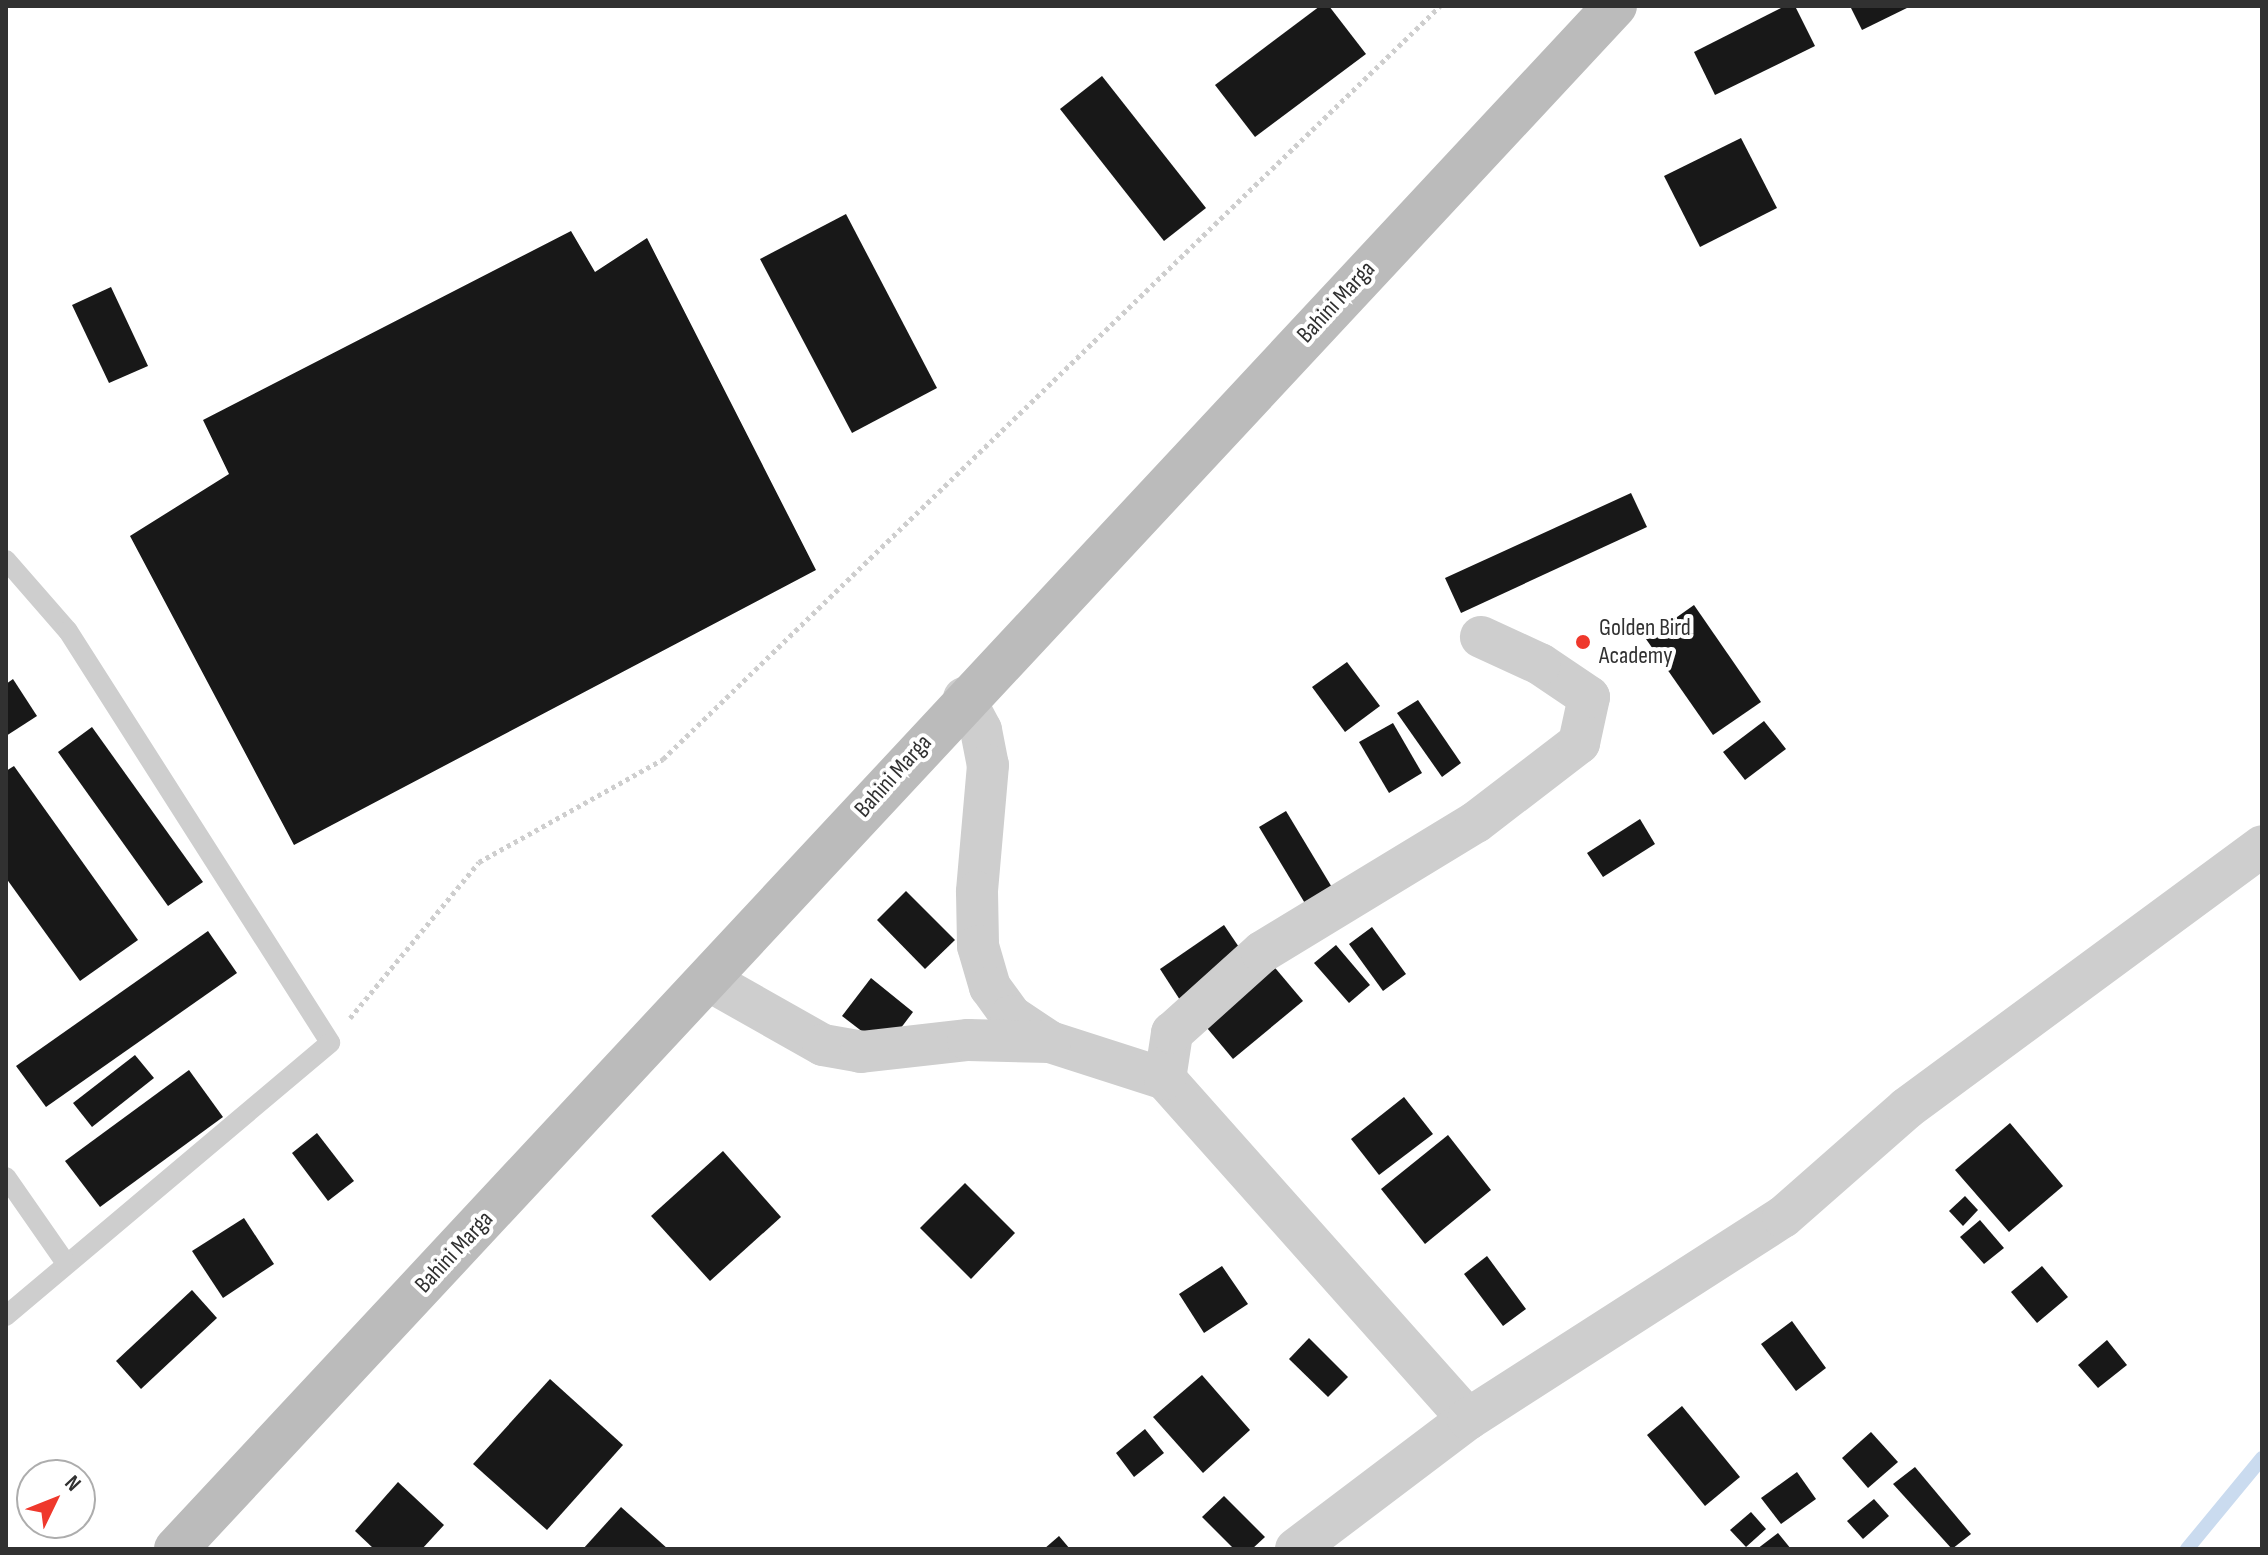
<!DOCTYPE html>
<style>
body{margin:0}
#map{position:relative;width:2268px;height:1555px;overflow:hidden;background:#fff;font-family:"Sofia Sans Condensed",sans-serif}
div>[style]{position:absolute}
.stream>*{height:14px;margin:-7px;padding:0 7px;transform-origin:7px;border-radius:7px;background:#cadbef}
.building>*{inset:0;background:#181818}
.path>*{height:5px;margin-top:-2.5px;transform-origin:0;background:repeating-linear-gradient(90deg,#cecece 0 4px,transparent 0 8px)}
.lane>*{height:20px;margin:-10px;padding:0 10px;transform-origin:10px;border-radius:10px;background:#cecece}
.street>*{height:42px;margin:-21px;padding:0 21px;transform-origin:21px;border-radius:21px;background:#cecece}
.secondary>*{height:44px;margin:-22px;padding:0 22px;transform-origin:22px;border-radius:22px;background:#bbb}
.dots>*{width:22px;height:22px;translate:-50% -50%;box-sizing:border-box;border:4px solid #fff;border-radius:50%}
span{translate:-50% -50%;white-space:nowrap;text-align:center;line-height:1.15;-webkit-text-stroke:8px #fff;paint-order:stroke}
.street-label{font-size:24px;color:#313131}
.poi-label{font-size:24px;color:#313131}
.left{translate:0 -50%;text-align:left}
.frame{position:absolute;inset:0;border:8px solid #313131;pointer-events:none}
.north{position:absolute;left:16px;top:1459px;width:80px;height:80px;box-sizing:border-box;background:#fff;border:2px solid #adadad;border-radius:50%;rotate:47deg;font-size:22px;font-weight:700;line-height:32px;text-align:center;color:#313131}
.north::after{content:'';display:block;margin:auto;width:28px;height:36px;background:#ef382c;clip-path:polygon(50% 0,100% 100%,50% 72%,0 100%)}
</style>
<div id="map">
<div class="stream">
<div style="left:2187px;top:1549px;width:118px;rotate:-50.5deg"></div>
</div>
<div class="building">
<div style="clip-path:polygon(1320px 6px,1329px 6px,1366px 54px,1255px 137px,1215px 85px)"></div>
<div style="clip-path:polygon(1785px 6px,1795px 6px,1815px 46px,1715px 95px,1694px 52px)"></div>
<div style="clip-path:polygon(1850px 6px,1911px 6px,1862px 30px)"></div>
<div style="clip-path:polygon(1102px 76px,1206px 208px,1164px 241px,1060px 109px)"></div>
<div style="clip-path:polygon(1741px 138px,1777px 208px,1700px 247px,1664px 176px)"></div>
<div style="clip-path:polygon(846px 214px,937px 388px,852px 433px,760px 259px)"></div>
<div style="clip-path:polygon(571px 231px,595px 272px,647px 238px,816px 570px,294px 845px,130px 536px,229px 474px,203px 420px)"></div>
<div style="clip-path:polygon(111px 287px,148px 366px,109px 383px,72px 305px)"></div>
<div style="clip-path:polygon(1631px 493px,1647px 527px,1461px 613px,1445px 578px)"></div>
<div style="clip-path:polygon(1694px 605px,1761px 702px,1713px 735px,1646px 639px)"></div>
<div style="clip-path:polygon(1347px 662px,1380px 706px,1345px 732px,1312px 687px)"></div>
<div style="clip-path:polygon(13px 679px,37px 716px,6px 736px,6px 684px)"></div>
<div style="clip-path:polygon(1418px 700px,1461px 763px,1442px 777px,1397px 713px)"></div>
<div style="clip-path:polygon(1764px 721px,1786px 749px,1745px 780px,1723px 752px)"></div>
<div style="clip-path:polygon(1393px 723px,1422px 773px,1389px 793px,1359px 742px)"></div>
<div style="clip-path:polygon(92px 727px,203px 882px,168px 906px,58px 752px)"></div>
<div style="clip-path:polygon(14px 766px,138px 940px,80px 981px,6px 878px,6px 771px)"></div>
<div style="clip-path:polygon(1286px 811px,1333px 889px,1306px 905px,1259px 827px)"></div>
<div style="clip-path:polygon(1640px 819px,1655px 844px,1603px 877px,1587px 853px)"></div>
<div style="clip-path:polygon(906px 891px,955px 940px,925px 969px,877px 920px)"></div>
<div style="clip-path:polygon(1224px 925px,1245px 956px,1180px 1000px,1160px 969px)"></div>
<div style="clip-path:polygon(1372px 927px,1406px 974px,1383px 991px,1349px 944px)"></div>
<div style="clip-path:polygon(208px 931px,237px 973px,46px 1107px,16px 1066px)"></div>
<div style="clip-path:polygon(1336px 945px,1370px 985px,1349px 1003px,1314px 963px)"></div>
<div style="clip-path:polygon(1271px 963px,1303px 1001px,1233px 1059px,1202px 1022px)"></div>
<div style="clip-path:polygon(871px 978px,913px 1012px,885px 1049px,842px 1016px)"></div>
<div style="clip-path:polygon(135px 1055px,154px 1078px,92px 1127px,73px 1103px)"></div>
<div style="clip-path:polygon(189px 1070px,223px 1117px,100px 1207px,65px 1161px)"></div>
<div style="clip-path:polygon(1404px 1097px,1433px 1134px,1379px 1175px,1351px 1139px)"></div>
<div style="clip-path:polygon(2010px 1123px,2063px 1186px,2009px 1232px,1955px 1170px)"></div>
<div style="clip-path:polygon(317px 1133px,354px 1181px,328px 1201px,292px 1153px)"></div>
<div style="clip-path:polygon(1448px 1135px,1491px 1190px,1425px 1244px,1381px 1189px)"></div>
<div style="clip-path:polygon(723px 1151px,781px 1217px,710px 1281px,651px 1216px)"></div>
<div style="clip-path:polygon(965px 1183px,1015px 1233px,971px 1279px,920px 1228px)"></div>
<div style="clip-path:polygon(1965px 1196px,1978px 1210px,1963px 1226px,1949px 1211px)"></div>
<div style="clip-path:polygon(244px 1218px,274px 1264px,223px 1298px,192px 1251px)"></div>
<div style="clip-path:polygon(1980px 1220px,2004px 1248px,1984px 1264px,1960px 1237px)"></div>
<div style="clip-path:polygon(1487px 1256px,1526px 1309px,1503px 1326px,1464px 1274px)"></div>
<div style="clip-path:polygon(1222px 1266px,1248px 1304px,1204px 1333px,1179px 1294px)"></div>
<div style="clip-path:polygon(2042px 1266px,2068px 1297px,2037px 1323px,2011px 1292px)"></div>
<div style="clip-path:polygon(192px 1290px,217px 1318px,141px 1389px,116px 1361px)"></div>
<div style="clip-path:polygon(1792px 1321px,1826px 1368px,1796px 1391px,1761px 1344px)"></div>
<div style="clip-path:polygon(1309px 1338px,1348px 1377px,1328px 1397px,1289px 1359px)"></div>
<div style="clip-path:polygon(2107px 1340px,2127px 1365px,2098px 1388px,2078px 1365px)"></div>
<div style="clip-path:polygon(1202px 1375px,1250px 1430px,1203px 1473px,1153px 1417px)"></div>
<div style="clip-path:polygon(550px 1379px,623px 1445px,547px 1530px,473px 1464px)"></div>
<div style="clip-path:polygon(1682px 1406px,1740px 1477px,1705px 1506px,1647px 1435px)"></div>
<div style="clip-path:polygon(1145px 1429px,1164px 1453px,1134px 1477px,1116px 1453px)"></div>
<div style="clip-path:polygon(1871px 1432px,1898px 1462px,1868px 1488px,1842px 1458px)"></div>
<div style="clip-path:polygon(1915px 1467px,1971px 1534px,1952px 1549px,1893px 1484px)"></div>
<div style="clip-path:polygon(1797px 1472px,1816px 1499px,1781px 1524px,1761px 1498px)"></div>
<div style="clip-path:polygon(398px 1482px,444px 1525px,422px 1549px,374px 1549px,355px 1531px)"></div>
<div style="clip-path:polygon(1224px 1496px,1265px 1537px,1252px 1549px,1234px 1549px,1202px 1517px)"></div>
<div style="clip-path:polygon(1874px 1499px,1889px 1516px,1863px 1539px,1847px 1521px)"></div>
<div style="clip-path:polygon(621px 1507px,668px 1549px,583px 1549px)"></div>
<div style="clip-path:polygon(1751px 1512px,1766px 1529px,1746px 1547px,1730px 1530px)"></div>
<div style="clip-path:polygon(1778px 1533px,1791px 1549px,1757px 1549px)"></div>
<div style="clip-path:polygon(1059px 1536px,1070px 1549px,1044px 1549px)"></div>
</div>
<div class="path">
<div style="left:350px;top:1018px;width:202px;rotate:-50.4deg"></div>
<div style="left:479px;top:862px;width:211px;rotate:-29.2deg"></div>
<div style="left:663px;top:759px;width:1082px;rotate:-44.1deg"></div>
</div>
<div class="lane">
<div style="left:6px;top:560px;width:94px;rotate:48.9deg"></div>
<div style="left:68px;top:631px;width:488px;rotate:57.5deg"></div>
<div style="left:330px;top:1043px;width:424px;rotate:139.9deg"></div>
<div style="left:6px;top:1177px;width:103px;rotate:55.2deg"></div>
</div>
<div class="street">
<div style="left:964px;top:698px;width:36px;rotate:62deg"></div>
<div style="left:981px;top:730px;width:36px;rotate:79deg"></div>
<div style="left:988px;top:765px;width:127px;rotate:95deg"></div>
<div style="left:977px;top:892px;width:54px;rotate:88.9deg"></div>
<div style="left:978px;top:946px;width:43px;rotate:73.7deg"></div>
<div style="left:990px;top:987px;width:36px;rotate:54deg"></div>
<div style="left:1011px;top:1016px;width:47px;rotate:33.7deg"></div>
<div style="left:1050px;top:1042px;width:121px;rotate:17.8deg"></div>
<div style="left:708px;top:980px;width:132px;rotate:29.5deg"></div>
<div style="left:823px;top:1045px;width:39px;rotate:10deg"></div>
<div style="left:861px;top:1052px;width:108px;rotate:-6.4deg"></div>
<div style="left:968px;top:1040px;width:82px;rotate:1.4deg"></div>
<div style="left:1468px;top:1419px;width:455px;rotate:-131.7deg"></div>
<div style="left:1165px;top:1079px;width:47px;rotate:-81.3deg"></div>
<div style="left:1172px;top:1033px;width:121px;rotate:-42deg"></div>
<div style="left:1262px;top:952px;width:250px;rotate:-31.3deg"></div>
<div style="left:1476px;top:822px;width:130px;rotate:-37.5deg"></div>
<div style="left:1579px;top:743px;width:47px;rotate:-77.7deg"></div>
<div style="left:1589px;top:697px;width:59px;rotate:-146deg"></div>
<div style="left:1540px;top:664px;width:65px;rotate:-155.4deg"></div>
<div style="left:1296px;top:1549px;width:216px;rotate:-37.1deg"></div>
<div style="left:1468px;top:1419px;width:374px;rotate:-32.7deg"></div>
<div style="left:1783px;top:1217px;width:165px;rotate:-41.3deg"></div>
<div style="left:1907px;top:1108px;width:441px;rotate:-36.4deg"></div>
</div>
<div class="secondary">
<div style="left:176px;top:1549px;width:2110px;rotate:-47deg"></div>
</div>
<div class="dots">
<div style="left:1583px;top:642px;background:#ef382c"></div>
</div>
<div class="street-label">
<span style="left:1336px;top:302px;rotate:-47deg">Bahini Marga</span>
<span style="left:893px;top:776px;rotate:-48deg">Bahini Marga</span>
<span style="left:454px;top:1252px;rotate:-47deg">Bahini Marga</span>
</div>
<div class="poi-label">
<span class="left" style="left:1599px;top:642px">Golden Bird<br>Academy</span>
</div>
<div class="frame"></div>
<div class="north">N</div>
</div>
